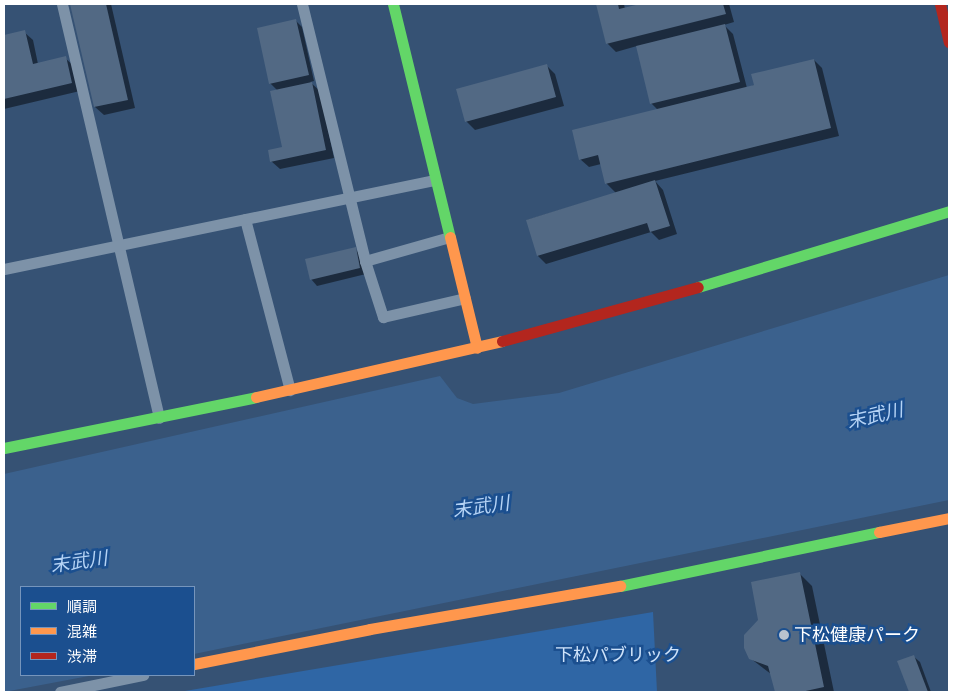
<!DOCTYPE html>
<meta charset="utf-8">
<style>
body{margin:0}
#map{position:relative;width:953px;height:696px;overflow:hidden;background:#365274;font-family:"PT Sans","Noto Sans JP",sans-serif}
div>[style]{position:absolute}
.green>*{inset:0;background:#2f66a5}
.water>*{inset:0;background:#3b618d}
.shadow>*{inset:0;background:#0007}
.building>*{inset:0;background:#526984}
.street>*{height:11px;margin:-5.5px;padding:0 5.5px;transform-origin:5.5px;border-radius:5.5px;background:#7d92a8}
.fast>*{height:11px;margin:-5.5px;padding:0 5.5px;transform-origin:5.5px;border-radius:5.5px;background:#63d668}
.slow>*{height:11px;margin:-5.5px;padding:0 5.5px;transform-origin:5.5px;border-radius:5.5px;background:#ff974d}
.jam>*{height:11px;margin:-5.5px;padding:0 5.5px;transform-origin:5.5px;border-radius:5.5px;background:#b3261e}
.dots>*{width:14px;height:14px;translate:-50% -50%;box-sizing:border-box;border:2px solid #1b4f8f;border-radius:50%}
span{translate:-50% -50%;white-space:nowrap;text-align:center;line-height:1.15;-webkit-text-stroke:5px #1b4f8f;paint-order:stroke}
.poi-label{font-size:18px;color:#fff}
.left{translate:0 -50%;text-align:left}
.park-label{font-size:18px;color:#cfe3fa}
.water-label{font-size:19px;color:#b5d3f5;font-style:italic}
.frame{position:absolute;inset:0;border:5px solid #fff;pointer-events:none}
.legend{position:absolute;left:20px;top:586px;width:175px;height:90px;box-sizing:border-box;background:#1b4f8f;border:1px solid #7695bc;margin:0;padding:6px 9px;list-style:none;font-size:15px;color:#fff}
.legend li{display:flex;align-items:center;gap:10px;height:25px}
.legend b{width:25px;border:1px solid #7695bc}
</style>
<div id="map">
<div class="green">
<div style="clip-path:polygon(653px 612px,657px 692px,179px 692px)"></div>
</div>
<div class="water">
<div style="clip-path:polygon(949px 275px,949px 500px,194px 654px,194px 587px,21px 587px,21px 675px,94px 675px,4px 692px,4px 474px,440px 376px,457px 398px,473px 404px,559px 393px)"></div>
</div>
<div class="shadow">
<div style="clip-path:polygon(72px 4px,111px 4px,135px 108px,104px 115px,95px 107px)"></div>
<div style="clip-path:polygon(597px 4px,624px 4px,625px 9px,645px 4px,729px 4px,734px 22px,724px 25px,733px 34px,747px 88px,814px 60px,822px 68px,839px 136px,655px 181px,663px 190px,677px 234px,659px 240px,651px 232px,546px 264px,538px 256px,527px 220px,616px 193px,606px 183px,601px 164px,589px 167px,580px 159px,658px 110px,651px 103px,637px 46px,616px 52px,607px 43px)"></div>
<div style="clip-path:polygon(296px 21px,302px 27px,314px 81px,310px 82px,320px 91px,334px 158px,280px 169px,271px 161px,284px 148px,277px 90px,270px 83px)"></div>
<div style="clip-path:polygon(24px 32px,33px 40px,38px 64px,65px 58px,74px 66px,80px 91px,4px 109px,4px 37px)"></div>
<div style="clip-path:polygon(547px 66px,555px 74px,564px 106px,475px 130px,466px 121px)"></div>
<div style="clip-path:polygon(355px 249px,361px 255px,366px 274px,317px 286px,311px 279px)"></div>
<div style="clip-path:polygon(800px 574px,812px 586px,834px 692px,776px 692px,771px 674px,750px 658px)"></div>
<div style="clip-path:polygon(913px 656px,920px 662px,931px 692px,910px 692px,899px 662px)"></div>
</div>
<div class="building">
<div style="clip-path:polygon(70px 4px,106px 4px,128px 100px,94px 107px)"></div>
<div style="clip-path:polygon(596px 4px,618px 4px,619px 9px,640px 4px,723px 4px,726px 14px,606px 44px)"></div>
<div style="clip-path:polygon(296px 19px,309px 75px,269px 84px,257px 28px)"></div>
<div style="clip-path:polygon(725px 24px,740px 82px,650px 104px,636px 46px)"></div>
<div style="clip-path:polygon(25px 30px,33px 64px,66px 56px,72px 83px,4px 99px,4px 35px)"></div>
<div style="clip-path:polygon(814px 59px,831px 128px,605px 184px,598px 155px,579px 160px,572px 130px,754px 85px,751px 74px)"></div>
<div style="clip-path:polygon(547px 64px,556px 97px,465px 122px,456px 89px)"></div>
<div style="clip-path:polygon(312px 82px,326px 150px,270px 162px,268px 150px,282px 147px,270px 91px)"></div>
<div style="clip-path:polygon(655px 180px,670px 226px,650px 232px,647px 223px,537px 256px,526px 220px)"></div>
<div style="clip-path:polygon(356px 247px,360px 268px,310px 280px,305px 259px)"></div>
<div style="clip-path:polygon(800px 572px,824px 687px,801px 692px,775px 692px,768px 666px,749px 659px,744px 648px,744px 635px,758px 620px,751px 582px)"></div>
<div style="clip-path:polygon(914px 655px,928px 692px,909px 692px,897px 661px)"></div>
</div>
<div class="street">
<div style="left:62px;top:4px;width:425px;rotate:76.8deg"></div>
<div style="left:302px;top:4px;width:265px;rotate:76.2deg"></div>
<div style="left:365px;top:261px;width:59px;rotate:72.2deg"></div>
<div style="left:383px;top:317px;width:84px;rotate:-13deg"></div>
<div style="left:245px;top:219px;width:177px;rotate:75.3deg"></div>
<div style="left:365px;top:261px;width:87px;rotate:-15.9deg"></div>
<div style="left:4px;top:269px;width:440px;rotate:-11.7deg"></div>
<div style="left:60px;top:692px;width:85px;rotate:-11.6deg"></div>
</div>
<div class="fast">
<div style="left:393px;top:4px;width:240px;rotate:76.3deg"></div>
<div style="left:698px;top:287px;width:262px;rotate:-16.8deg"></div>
<div style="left:4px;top:448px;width:257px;rotate:-11.4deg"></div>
<div style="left:620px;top:586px;width:265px;rotate:-11.8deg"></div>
</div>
<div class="slow">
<div style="left:450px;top:237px;width:114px;rotate:76.3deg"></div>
<div style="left:256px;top:397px;width:252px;rotate:-12.8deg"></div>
<div style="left:879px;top:532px;width:71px;rotate:-11.3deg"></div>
<div style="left:194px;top:664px;width:179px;rotate:-11.2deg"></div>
<div style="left:370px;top:629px;width:254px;rotate:-9.8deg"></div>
</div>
<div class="jam">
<div style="left:940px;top:4px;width:39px;rotate:77deg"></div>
<div style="left:502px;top:341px;width:203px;rotate:-15.4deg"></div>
</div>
<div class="dots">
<div style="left:784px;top:635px;background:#b9c2ce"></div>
</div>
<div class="poi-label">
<span class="left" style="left:794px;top:635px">下松健康パーク</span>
</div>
<div class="park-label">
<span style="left:618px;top:655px">下松パブリック</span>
</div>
<div class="water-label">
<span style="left:875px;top:416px;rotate:-13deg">末武川</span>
<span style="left:481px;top:507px;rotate:-8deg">末武川</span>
<span style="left:79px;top:562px;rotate:-8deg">末武川</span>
</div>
<div class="frame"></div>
<ul class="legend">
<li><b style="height:6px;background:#63d668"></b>順調</li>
<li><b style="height:6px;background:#ff974d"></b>混雑</li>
<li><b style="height:6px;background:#b3261e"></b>渋滞</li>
</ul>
</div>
